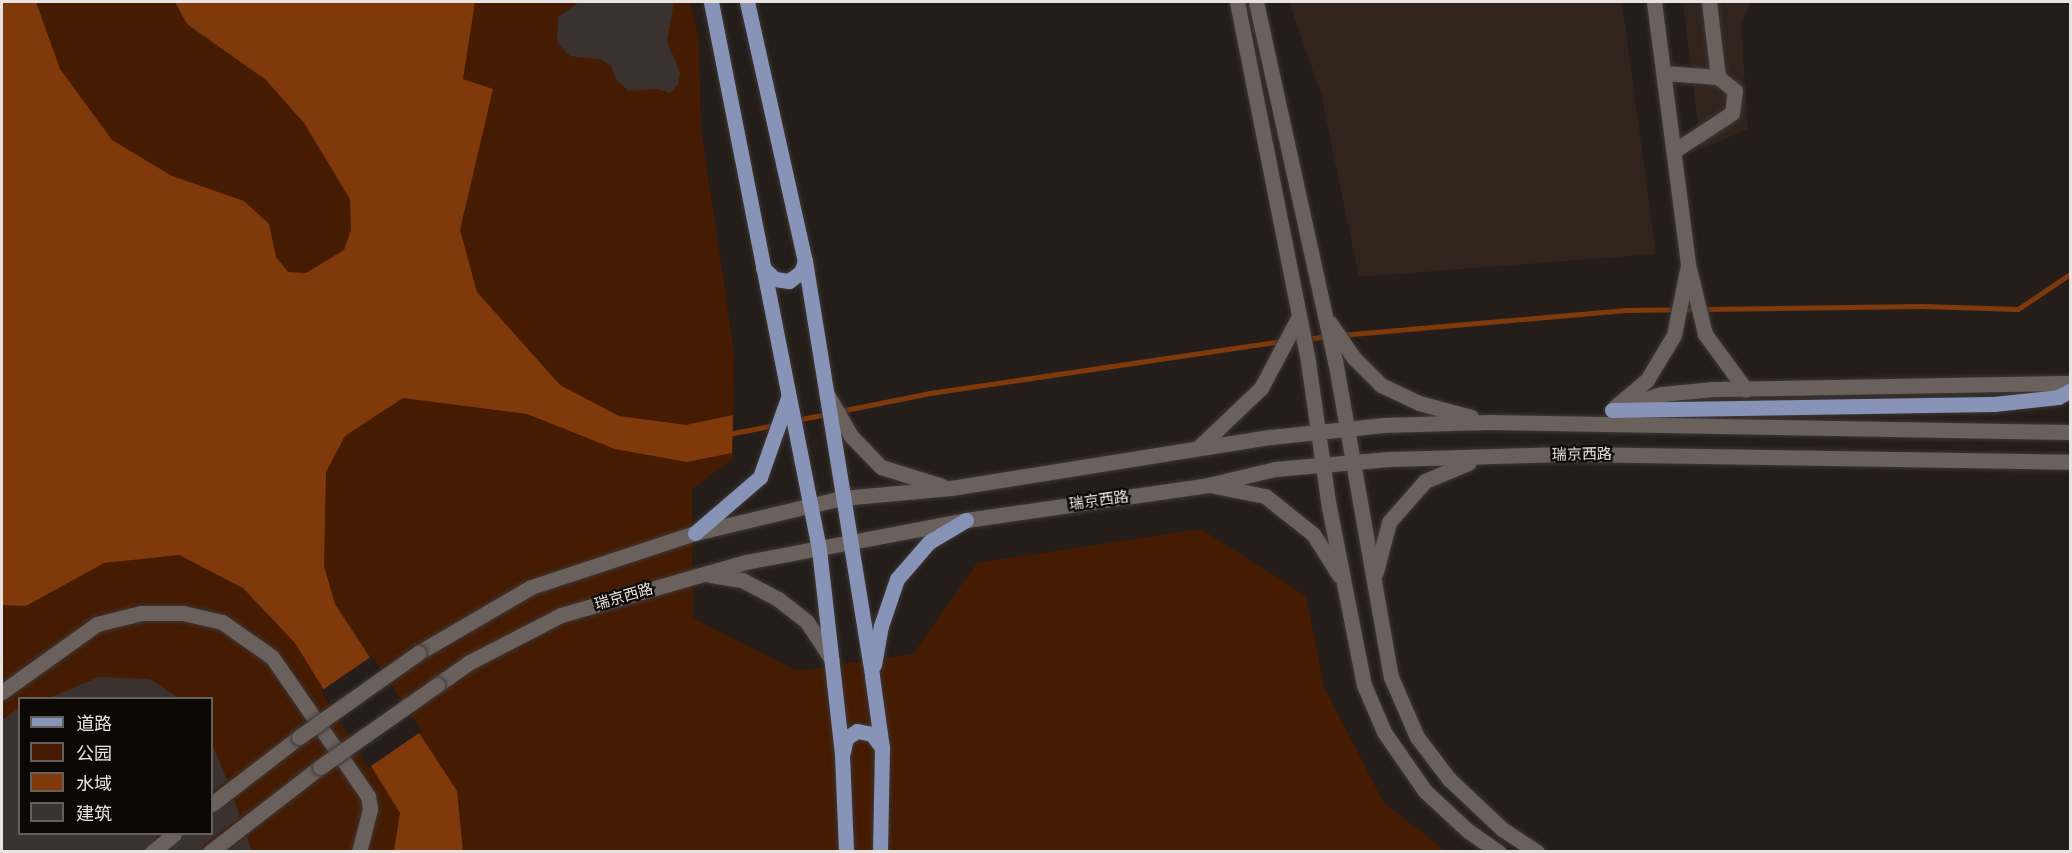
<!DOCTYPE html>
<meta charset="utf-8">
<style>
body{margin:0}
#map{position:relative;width:2072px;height:853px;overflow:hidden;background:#241d19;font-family:"Fira Sans","Noto Sans SC",sans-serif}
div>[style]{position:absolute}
.built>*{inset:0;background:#31241d}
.green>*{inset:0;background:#451b02}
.water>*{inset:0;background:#7f390b}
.pier>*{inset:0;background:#241d19}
.stream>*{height:5px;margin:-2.5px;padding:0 2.5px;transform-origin:2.5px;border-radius:2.5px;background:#7f390b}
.building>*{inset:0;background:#3a322e}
.roads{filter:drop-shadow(0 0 2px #3d3735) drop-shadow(0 0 2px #3d3735)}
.minor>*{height:15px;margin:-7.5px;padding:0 7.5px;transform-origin:7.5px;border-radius:7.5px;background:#6a615c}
.major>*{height:15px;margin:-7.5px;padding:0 7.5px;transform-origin:7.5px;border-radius:7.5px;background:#8894b7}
.bridges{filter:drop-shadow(0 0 2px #3d3735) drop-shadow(0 0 2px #3d3735)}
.minor-bridge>*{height:15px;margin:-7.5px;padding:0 7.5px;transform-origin:7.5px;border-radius:7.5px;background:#6a615c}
span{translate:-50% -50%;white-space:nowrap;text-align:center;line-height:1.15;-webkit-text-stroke:4.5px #0b0806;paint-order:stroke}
.street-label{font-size:15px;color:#e9e3e1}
.frame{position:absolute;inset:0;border:3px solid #e9e3e1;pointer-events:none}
.legend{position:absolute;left:18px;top:697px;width:195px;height:138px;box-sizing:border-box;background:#0b0806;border:2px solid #64605e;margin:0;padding:8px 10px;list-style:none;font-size:18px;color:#e9e3e1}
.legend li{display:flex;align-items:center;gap:12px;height:30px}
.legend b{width:30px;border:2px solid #64605e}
</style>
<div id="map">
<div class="built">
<div style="clip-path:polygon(1289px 2px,1622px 2px,1656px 254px,1359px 277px,1321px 94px)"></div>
<div style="clip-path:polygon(1683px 2px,1751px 2px,1741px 24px,1748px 129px,1701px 149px)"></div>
</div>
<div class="green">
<div style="clip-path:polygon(evenodd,2px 2px,690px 2px,699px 40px,701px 129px,734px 352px,733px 459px,692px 489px,693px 618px,797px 671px,913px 654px,977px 563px,1201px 529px,1306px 596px,1324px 687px,1384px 803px,1446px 851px,2px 852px,2px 2px,20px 698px,212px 698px,212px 834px,20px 834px,20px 698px)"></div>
</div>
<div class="water">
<div style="clip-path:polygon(2px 2px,36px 2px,60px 69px,112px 140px,172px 176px,244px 201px,269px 224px,276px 257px,288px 272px,306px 273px,344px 250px,351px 230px,350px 199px,304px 123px,266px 80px,187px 24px,175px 2px,475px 2px,463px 79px,493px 89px,460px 230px,477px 292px,560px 385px,619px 416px,686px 425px,733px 415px,732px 453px,687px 462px,615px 449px,527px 414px,403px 398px,345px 436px,326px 472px,324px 566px,335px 604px,457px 791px,463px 851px,394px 851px,400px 813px,295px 643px,243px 588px,179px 555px,104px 563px,26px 606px,2px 605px)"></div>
</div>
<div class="pier">
<div style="clip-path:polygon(372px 656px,422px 731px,368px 768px,321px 691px)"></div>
</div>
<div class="stream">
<div style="left:1341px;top:335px;width:289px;rotate:-5deg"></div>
<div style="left:1629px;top:310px;width:293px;rotate:-0.8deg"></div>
<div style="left:1922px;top:306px;width:96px;rotate:1.8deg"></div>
<div style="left:2018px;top:309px;width:63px;rotate:-33.9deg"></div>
<div style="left:1305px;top:339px;width:24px;rotate:-7deg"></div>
<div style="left:840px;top:411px;width:92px;rotate:-11.3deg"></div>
<div style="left:930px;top:393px;width:358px;rotate:-8.4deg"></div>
<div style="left:796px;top:420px;width:33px;rotate:-11deg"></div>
<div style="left:728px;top:434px;width:48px;rotate:-10.8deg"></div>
</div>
<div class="building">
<div style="clip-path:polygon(579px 2px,674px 2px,667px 41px,680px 73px,678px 85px,670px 93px,658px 89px,629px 91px,616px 80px,611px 66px,600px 59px,570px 56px,557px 43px,558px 17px)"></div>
<div style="clip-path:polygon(99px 677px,150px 679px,180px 699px,47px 699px)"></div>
<div style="clip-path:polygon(20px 707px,20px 834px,159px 834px,143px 852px,2px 852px,2px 720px)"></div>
<div style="clip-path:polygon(212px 743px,227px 780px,212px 792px)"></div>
<div style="clip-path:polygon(234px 800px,240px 817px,204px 844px,200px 852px,168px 852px,184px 834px,212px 834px,212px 814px)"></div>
<div style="clip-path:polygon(247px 836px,252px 852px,227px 852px)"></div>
</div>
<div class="roads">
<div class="minor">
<div style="left:1237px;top:2px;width:367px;rotate:78.8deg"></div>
<div style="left:1308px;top:362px;width:147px;rotate:81.8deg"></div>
<div style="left:1329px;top:507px;width:181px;rotate:78.9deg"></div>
<div style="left:1364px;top:685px;width:51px;rotate:66.9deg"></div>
<div style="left:1384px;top:732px;width:72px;rotate:55.2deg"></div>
<div style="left:1425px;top:791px;width:57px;rotate:42.9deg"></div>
<div style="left:1467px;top:830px;width:39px;rotate:35deg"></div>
<div style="left:1256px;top:2px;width:367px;rotate:77.6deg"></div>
<div style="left:1335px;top:360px;width:322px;rotate:80deg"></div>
<div style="left:1391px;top:677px;width:65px;rotate:66.6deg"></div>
<div style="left:1417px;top:737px;width:53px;rotate:52.7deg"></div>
<div style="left:1449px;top:779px;width:73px;rotate:43.3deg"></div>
<div style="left:1502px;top:829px;width:42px;rotate:33.3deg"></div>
<div style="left:1654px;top:2px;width:264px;rotate:82.6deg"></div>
<div style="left:1688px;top:264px;width:72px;rotate:76.3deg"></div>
<div style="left:1705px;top:334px;width:69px;rotate:53.8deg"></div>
<div style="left:1709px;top:2px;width:76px;rotate:83.2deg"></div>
<div style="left:1664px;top:73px;width:54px;rotate:4.2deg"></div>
<div style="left:1718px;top:77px;width:22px;rotate:39deg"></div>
<div style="left:1735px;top:91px;width:22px;rotate:98deg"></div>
<div style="left:1732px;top:113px;width:69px;rotate:146.8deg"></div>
<div style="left:1330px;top:323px;width:42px;rotate:55.6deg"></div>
<div style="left:1354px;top:358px;width:38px;rotate:45deg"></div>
<div style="left:1381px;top:385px;width:42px;rotate:25.3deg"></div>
<div style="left:1419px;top:403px;width:54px;rotate:15.1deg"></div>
<div style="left:827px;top:394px;width:48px;rotate:60.3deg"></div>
<div style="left:851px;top:436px;width:43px;rotate:45.9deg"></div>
<div style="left:881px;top:467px;width:64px;rotate:17.3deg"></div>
<div style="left:1616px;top:406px;width:40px;rotate:-40deg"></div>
<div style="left:1647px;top:380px;width:52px;rotate:-59deg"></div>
<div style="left:1674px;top:335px;width:66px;rotate:-78.7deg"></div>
<div style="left:1617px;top:408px;width:47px;rotate:-17.3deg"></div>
<div style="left:1662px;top:394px;width:51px;rotate:-5.6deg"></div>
<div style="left:1713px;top:389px;width:357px;rotate:-1deg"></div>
<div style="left:1200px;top:446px;width:84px;rotate:-43.6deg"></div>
<div style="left:1261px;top:388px;width:79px;rotate:-62.1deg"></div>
<div style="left:1214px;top:486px;width:52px;rotate:11.1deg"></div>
<div style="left:1265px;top:496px;width:61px;rotate:38.4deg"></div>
<div style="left:1313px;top:534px;width:49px;rotate:57.6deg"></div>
<div style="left:1376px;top:572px;width:52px;rotate:-75.4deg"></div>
<div style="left:1389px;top:522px;width:55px;rotate:-48.7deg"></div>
<div style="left:1425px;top:481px;width:47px;rotate:-22.7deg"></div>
<div style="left:710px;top:575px;width:32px;rotate:9deg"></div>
<div style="left:742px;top:580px;width:41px;rotate:27.8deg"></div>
<div style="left:778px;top:599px;width:37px;rotate:38deg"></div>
<div style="left:807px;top:622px;width:45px;rotate:56.7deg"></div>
<div style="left:418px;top:653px;width:131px;rotate:-30.3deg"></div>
<div style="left:531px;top:587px;width:173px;rotate:-18.2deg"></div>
<div style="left:695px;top:533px;width:151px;rotate:-13.4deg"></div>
<div style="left:842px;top:498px;width:109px;rotate:-5.2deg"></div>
<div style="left:951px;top:488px;width:324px;rotate:-9.1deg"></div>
<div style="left:1271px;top:437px;width:113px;rotate:-6.1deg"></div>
<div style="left:1383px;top:425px;width:106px;rotate:-1.6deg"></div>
<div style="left:1489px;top:422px;width:581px;rotate:0.99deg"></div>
<div style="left:437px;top:685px;width:38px;rotate:-35deg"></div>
<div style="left:468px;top:663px;width:105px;rotate:-27.3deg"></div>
<div style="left:561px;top:615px;width:192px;rotate:-16deg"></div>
<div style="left:746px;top:562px;width:224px;rotate:-10.8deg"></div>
<div style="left:966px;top:520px;width:245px;rotate:-8.2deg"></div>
<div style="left:1208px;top:485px;width:69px;rotate:-13.4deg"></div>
<div style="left:1275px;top:469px;width:114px;rotate:-5deg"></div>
<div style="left:1389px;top:459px;width:184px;rotate:-1.6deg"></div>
<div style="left:1573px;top:454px;width:497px;rotate:0.9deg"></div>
<div style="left:2px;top:692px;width:117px;rotate:-35.6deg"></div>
<div style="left:97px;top:624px;width:45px;rotate:-14deg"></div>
<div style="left:141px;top:613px;width:42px"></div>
<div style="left:183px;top:613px;width:40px;rotate:13deg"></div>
<div style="left:222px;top:622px;width:61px;rotate:35deg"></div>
<div style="left:272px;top:657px;width:169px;rotate:55.4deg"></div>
<div style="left:368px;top:796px;width:13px;rotate:81deg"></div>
<div style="left:370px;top:809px;width:44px;rotate:104.3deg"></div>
<div style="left:212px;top:804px;width:110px;rotate:-37.6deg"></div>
<div style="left:152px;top:852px;width:28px;rotate:-39deg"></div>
<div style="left:210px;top:852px;width:139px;rotate:-37.7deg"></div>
</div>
<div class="major">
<div style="left:711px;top:2px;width:558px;rotate:78.83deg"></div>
<div style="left:819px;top:549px;width:207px;rotate:83.6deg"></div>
<div style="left:842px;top:755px;width:97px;rotate:87.6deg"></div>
<div style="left:747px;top:2px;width:265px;rotate:77.4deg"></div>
<div style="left:805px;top:261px;width:420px;rotate:80.8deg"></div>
<div style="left:872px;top:676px;width:73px;rotate:82.1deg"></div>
<div style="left:882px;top:748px;width:104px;rotate:91.1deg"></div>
<div style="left:763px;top:268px;width:16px;rotate:43deg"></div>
<div style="left:775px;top:279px;width:14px;rotate:8deg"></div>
<div style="left:789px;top:281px;width:15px;rotate:-37deg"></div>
<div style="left:801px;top:272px;width:12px;rotate:-70deg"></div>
<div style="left:1612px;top:410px;width:382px;rotate:-0.9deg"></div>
<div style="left:1994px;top:404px;width:64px;rotate:-6.2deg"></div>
<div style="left:2058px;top:397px;width:13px;rotate:-27deg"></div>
<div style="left:695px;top:533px;width:86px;rotate:-40.7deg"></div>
<div style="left:760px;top:477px;width:84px;rotate:-70.5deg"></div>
<div style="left:874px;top:665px;width:40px;rotate:-80deg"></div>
<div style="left:881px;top:626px;width:50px;rotate:-71.2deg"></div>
<div style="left:897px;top:579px;width:49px;rotate:-49.1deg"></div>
<div style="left:929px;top:542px;width:43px;rotate:-30.7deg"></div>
<div style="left:843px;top:752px;width:14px;rotate:-78deg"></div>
<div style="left:846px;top:738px;width:13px;rotate:-32deg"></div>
<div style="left:857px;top:731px;width:15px;rotate:11deg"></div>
<div style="left:872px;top:734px;width:17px;rotate:54deg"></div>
</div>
</div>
<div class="bridges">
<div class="minor-bridge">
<div style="left:299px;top:737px;width:146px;rotate:-35.2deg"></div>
<div style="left:320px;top:767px;width:143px;rotate:-35deg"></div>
</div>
</div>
<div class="street-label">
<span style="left:1582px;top:455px;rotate:-1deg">瑞京西路</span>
<span style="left:1099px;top:501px;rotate:-8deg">瑞京西路</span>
<span style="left:624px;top:597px;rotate:-16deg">瑞京西路</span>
</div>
<div class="frame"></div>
<ul class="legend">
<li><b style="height:8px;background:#8894b7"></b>道路</li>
<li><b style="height:16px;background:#451b02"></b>公园</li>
<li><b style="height:16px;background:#7f390b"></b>水域</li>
<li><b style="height:16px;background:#3a322e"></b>建筑</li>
</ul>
</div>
